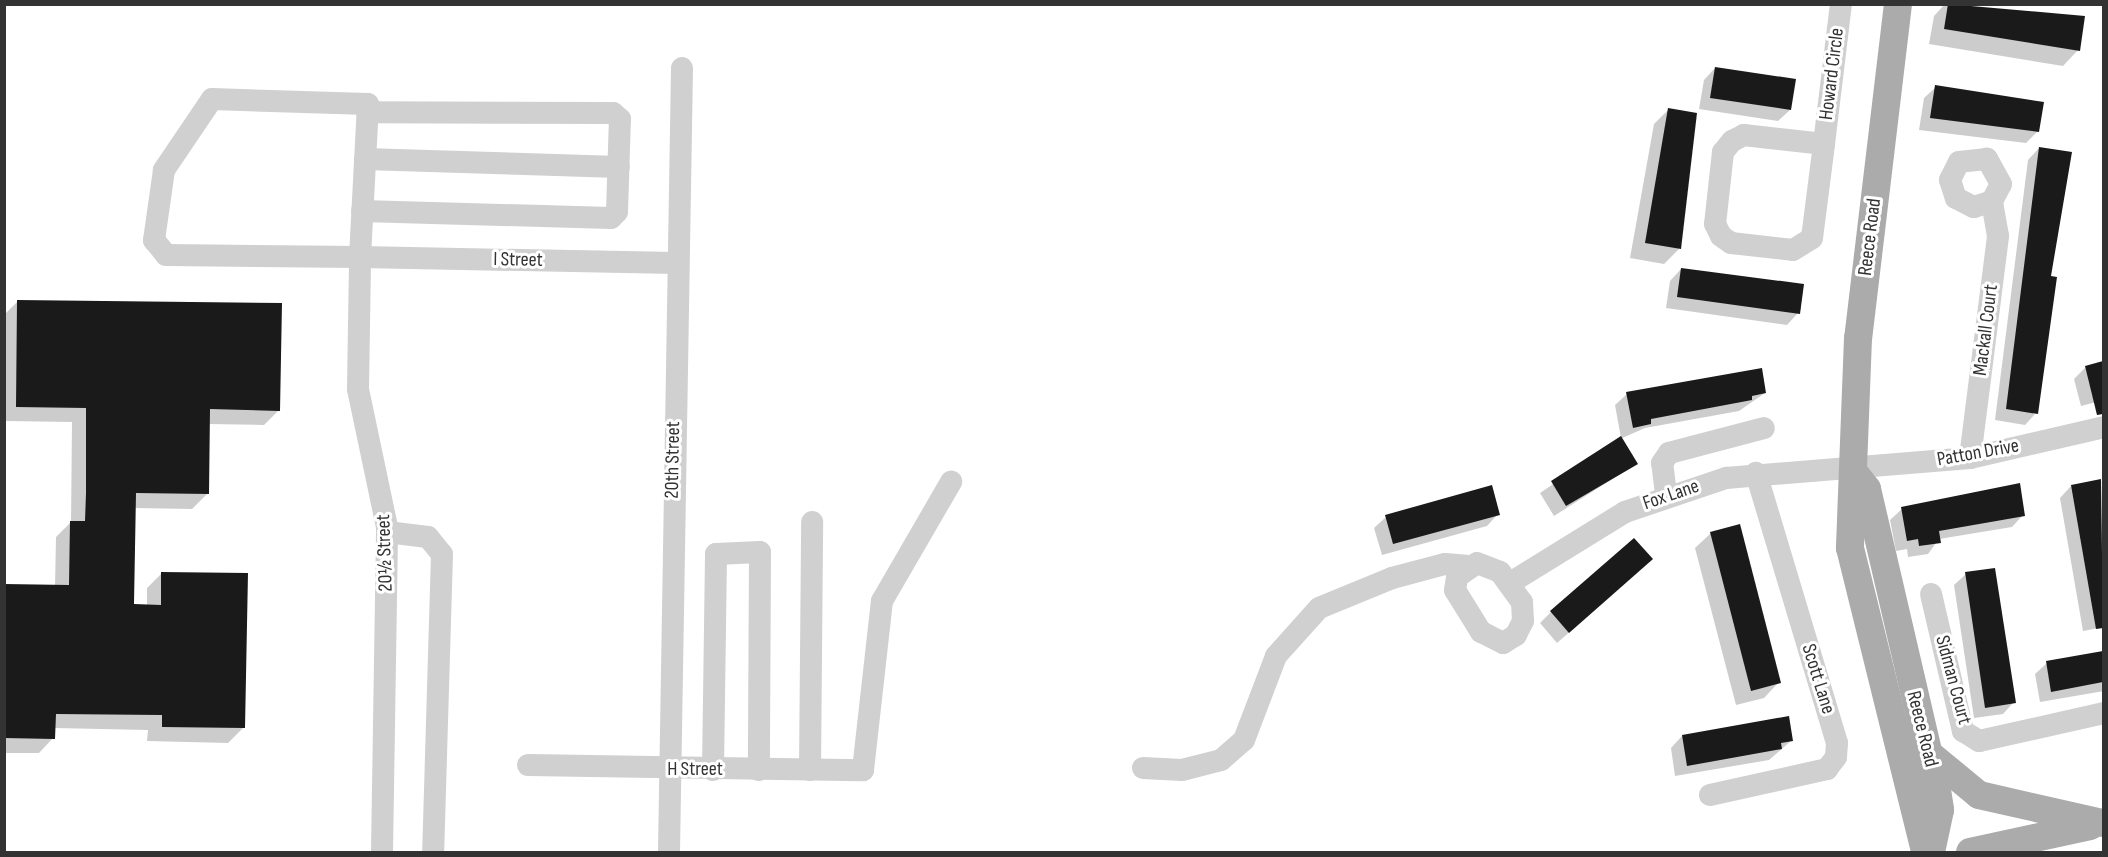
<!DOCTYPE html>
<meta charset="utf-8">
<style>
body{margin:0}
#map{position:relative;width:2108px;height:857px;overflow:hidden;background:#fff;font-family:"Sofia Sans Condensed",sans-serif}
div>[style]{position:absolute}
.shadow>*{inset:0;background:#0003}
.building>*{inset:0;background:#1a1a1a}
.minor>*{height:22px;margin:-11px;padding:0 11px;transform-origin:11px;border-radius:11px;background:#d0d0d0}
.major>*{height:28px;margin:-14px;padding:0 14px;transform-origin:14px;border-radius:14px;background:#ababab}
span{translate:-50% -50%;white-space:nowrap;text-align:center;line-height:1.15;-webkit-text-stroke:6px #fff;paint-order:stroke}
.street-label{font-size:20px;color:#333}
.frame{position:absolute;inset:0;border:6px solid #333;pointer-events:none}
</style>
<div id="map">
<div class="shadow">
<div style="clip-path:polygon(1945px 4px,2064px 19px,2078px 50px,2063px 66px,1929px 44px,1934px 16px)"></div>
<div style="clip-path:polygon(1715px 68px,1790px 110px,1778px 121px,1699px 109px,1704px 80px)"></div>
<div style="clip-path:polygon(1936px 87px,2038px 131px,2026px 143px,1919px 130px,1924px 98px)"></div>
<div style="clip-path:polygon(1669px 109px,1679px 249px,1664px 264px,1630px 258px,1654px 124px)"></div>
<div style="clip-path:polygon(2039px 148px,2049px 277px,2036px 413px,2025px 425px,1995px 420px,2028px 160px)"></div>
<div style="clip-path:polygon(1681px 269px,1798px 313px,1787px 325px,1666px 308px,1670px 281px)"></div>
<div style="clip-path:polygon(18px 301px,279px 410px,264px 425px,208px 424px,207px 494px,192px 509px,134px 508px,132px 606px,147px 606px,147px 588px,162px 573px,243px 728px,228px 743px,147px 741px,148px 730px,54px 728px,53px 738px,39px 753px,4px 753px,4px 585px,55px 586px,56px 537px,71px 522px,72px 422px,4px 421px,4px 315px)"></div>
<div style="clip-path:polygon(2104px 363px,2104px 400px,2081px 406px,2074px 379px,2086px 367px)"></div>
<div style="clip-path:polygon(1765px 393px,1739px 411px,1645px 428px,1620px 439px,1636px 464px,1554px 516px,1540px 493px,1621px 438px,1615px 405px,1627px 394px)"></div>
<div style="clip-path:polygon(2100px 481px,2104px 627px,2083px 631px,2060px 498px,2071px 486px)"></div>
<div style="clip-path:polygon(2018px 484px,2023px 515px,2012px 527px,1939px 539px,1928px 554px,1908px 557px,1907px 549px,1896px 551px,1890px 520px,1902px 509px)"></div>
<div style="clip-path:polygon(1498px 514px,1487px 526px,1382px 555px,1374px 528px,1386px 517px)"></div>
<div style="clip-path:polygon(1711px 533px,1779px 682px,1764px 698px,1736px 705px,1695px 548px)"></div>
<div style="clip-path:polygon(1639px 571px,1557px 643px,1540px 623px,1551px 612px)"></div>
<div style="clip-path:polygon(1966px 574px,2014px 702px,2003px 714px,1974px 718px,1954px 585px)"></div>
<div style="clip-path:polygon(2104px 652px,2104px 691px,2040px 702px,2035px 674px,2047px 663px)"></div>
<div style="clip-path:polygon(1682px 736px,1792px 740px,1769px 760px,1675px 776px,1671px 748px)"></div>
</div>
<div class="building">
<div style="clip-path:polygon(1948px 4px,2085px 16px,2080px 51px,1944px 29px)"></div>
<div style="clip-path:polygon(1715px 67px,1796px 79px,1791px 110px,1710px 98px)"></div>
<div style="clip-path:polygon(1935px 85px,2044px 102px,2039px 132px,1930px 118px)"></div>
<div style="clip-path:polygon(1668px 108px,1697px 113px,1681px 249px,1645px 243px)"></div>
<div style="clip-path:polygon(2039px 147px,2072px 152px,2051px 276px,2057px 277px,2038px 414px,2006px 409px)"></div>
<div style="clip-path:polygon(1681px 268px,1804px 284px,1800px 314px,1677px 297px)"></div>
<div style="clip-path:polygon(17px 300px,282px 303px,280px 411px,210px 409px,209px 494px,136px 493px,134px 604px,161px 605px,161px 572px,248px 573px,245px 728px,162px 727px,162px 715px,56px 714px,55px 739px,4px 738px,4px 584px,69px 585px,70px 521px,85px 521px,86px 493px,86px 408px,16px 407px)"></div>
<div style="clip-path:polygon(2103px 361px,2103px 414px,2097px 415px,2085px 366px)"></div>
<div style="clip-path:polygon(1762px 368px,1766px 393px,1752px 396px,1752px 400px,1651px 419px,1651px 424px,1633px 428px,1626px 392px)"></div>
<div style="clip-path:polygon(1621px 436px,1638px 464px,1566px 506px,1551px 481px)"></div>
<div style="clip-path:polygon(2101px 479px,2103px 628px,2096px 629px,2071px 485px)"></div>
<div style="clip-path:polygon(2020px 483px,2025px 516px,1939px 531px,1941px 543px,1919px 546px,1918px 539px,1907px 541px,1901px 507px)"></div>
<div style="clip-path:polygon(1492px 485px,1500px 515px,1393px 544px,1385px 515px)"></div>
<div style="clip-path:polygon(1740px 524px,1781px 683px,1751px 691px,1710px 532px)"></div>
<div style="clip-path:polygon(1634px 538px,1653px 559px,1569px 633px,1550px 611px)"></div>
<div style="clip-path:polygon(1995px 568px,2016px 703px,1985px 708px,1965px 572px)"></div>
<div style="clip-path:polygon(2103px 651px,2103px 682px,2051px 692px,2046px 661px)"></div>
<div style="clip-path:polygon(1789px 716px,1793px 741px,1781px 743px,1782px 749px,1687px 766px,1682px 735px)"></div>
</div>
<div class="minor">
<div style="left:1824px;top:144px;width:81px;rotate:-173.6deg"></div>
<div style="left:1744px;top:135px;width:13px;rotate:153deg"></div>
<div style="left:1732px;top:141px;width:14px;rotate:129deg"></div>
<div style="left:1723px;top:152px;width:72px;rotate:96.3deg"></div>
<div style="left:1715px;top:224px;width:13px;rotate:63deg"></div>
<div style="left:1721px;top:236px;width:12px;rotate:35deg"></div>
<div style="left:1731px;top:243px;width:62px;rotate:6.4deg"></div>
<div style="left:1793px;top:250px;width:22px;rotate:-32deg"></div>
<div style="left:1812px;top:238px;width:95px;rotate:-82.7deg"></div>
<div style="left:1824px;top:144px;width:141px;rotate:-83.1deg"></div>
<div style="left:365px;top:159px;width:254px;rotate:1.8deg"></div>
<div style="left:362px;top:211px;width:249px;rotate:1.6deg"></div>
<div style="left:611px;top:218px;width:8px;rotate:-45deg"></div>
<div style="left:617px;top:212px;width:93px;rotate:-88.2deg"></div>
<div style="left:620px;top:119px;width:9px;rotate:-139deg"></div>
<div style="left:613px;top:113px;width:246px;rotate:-179.8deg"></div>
<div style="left:1970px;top:458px;width:224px;rotate:-82.8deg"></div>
<div style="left:1998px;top:236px;width:36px;rotate:-100deg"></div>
<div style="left:1992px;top:201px;width:19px;rotate:-62deg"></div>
<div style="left:2001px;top:184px;width:29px;rotate:-119deg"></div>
<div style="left:1987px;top:159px;width:28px;rotate:174deg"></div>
<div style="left:1959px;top:162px;width:20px;rotate:117deg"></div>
<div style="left:1950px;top:180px;width:19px;rotate:72deg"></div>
<div style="left:1956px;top:198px;width:20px;rotate:27deg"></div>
<div style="left:1974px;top:207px;width:19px;rotate:-18deg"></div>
<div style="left:1666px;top:494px;width:31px;rotate:-97deg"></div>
<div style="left:1662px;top:463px;width:12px;rotate:-55deg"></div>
<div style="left:1669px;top:453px;width:98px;rotate:-14.7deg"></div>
<div style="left:387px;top:532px;width:41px;rotate:7deg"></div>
<div style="left:428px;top:537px;width:22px;rotate:51deg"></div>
<div style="left:442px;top:554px;width:298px;rotate:91.7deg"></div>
<div style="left:1477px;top:563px;width:25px;rotate:21deg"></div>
<div style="left:1500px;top:572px;width:37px;rotate:54deg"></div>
<div style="left:1522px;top:602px;width:19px;rotate:87deg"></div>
<div style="left:1523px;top:621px;width:16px;rotate:117deg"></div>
<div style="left:1516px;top:635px;width:15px;rotate:148deg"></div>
<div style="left:1503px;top:643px;width:25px;rotate:-153deg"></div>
<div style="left:1481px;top:632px;width:49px;rotate:-121.8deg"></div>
<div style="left:1455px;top:590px;width:13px;rotate:-81deg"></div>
<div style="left:1457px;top:577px;width:24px;rotate:-35deg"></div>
<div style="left:1510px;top:583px;width:135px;rotate:-31.7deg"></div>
<div style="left:1625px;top:512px;width:107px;rotate:-18.6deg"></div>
<div style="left:1726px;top:478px;width:245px;rotate:-4.7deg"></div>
<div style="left:1970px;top:458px;width:138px;rotate:-13deg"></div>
<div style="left:1931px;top:594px;width:141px;rotate:76.9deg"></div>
<div style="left:1963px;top:731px;width:19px;rotate:32deg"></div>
<div style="left:1979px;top:741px;width:128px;rotate:-12.6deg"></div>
<div style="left:528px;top:765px;width:335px;rotate:0.9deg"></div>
<div style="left:863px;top:770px;width:170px;rotate:-83.6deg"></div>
<div style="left:882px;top:601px;width:138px;rotate:-59.9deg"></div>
<div style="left:1143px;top:768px;width:39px;rotate:3deg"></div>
<div style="left:1182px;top:770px;width:40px;rotate:-14.4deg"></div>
<div style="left:1221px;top:760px;width:30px;rotate:-41deg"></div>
<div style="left:1244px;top:740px;width:90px;rotate:-69.1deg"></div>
<div style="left:1276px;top:656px;width:64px;rotate:-48.1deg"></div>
<div style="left:1319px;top:608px;width:79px;rotate:-22.3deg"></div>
<div style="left:1392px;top:578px;width:55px;rotate:-14.8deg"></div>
<div style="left:1445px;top:564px;width:21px;rotate:5deg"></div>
<div style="left:713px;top:770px;width:216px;rotate:-89.2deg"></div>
<div style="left:716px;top:554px;width:44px;rotate:-2.6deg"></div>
<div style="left:760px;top:552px;width:218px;rotate:90.3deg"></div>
<div style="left:810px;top:770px;width:248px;rotate:-89.5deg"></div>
<div style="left:1710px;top:795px;width:120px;rotate:-12.5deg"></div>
<div style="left:1827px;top:769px;width:15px;rotate:-53deg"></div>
<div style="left:1836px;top:757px;width:14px;rotate:-86deg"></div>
<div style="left:1837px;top:743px;width:282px;rotate:-106.7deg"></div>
<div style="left:382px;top:852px;width:325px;rotate:-89.1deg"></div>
<div style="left:387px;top:527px;width:141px;rotate:-101.9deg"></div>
<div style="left:358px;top:389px;width:132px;rotate:-89.1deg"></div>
<div style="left:360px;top:257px;width:153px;rotate:-87deg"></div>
<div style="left:368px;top:104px;width:156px;rotate:-178.2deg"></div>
<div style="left:212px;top:99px;width:86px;rotate:124.1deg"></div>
<div style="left:164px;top:170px;width:71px;rotate:98.1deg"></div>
<div style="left:154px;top:240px;width:19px;rotate:51deg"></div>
<div style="left:166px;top:255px;width:194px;rotate:0.6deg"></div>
<div style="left:360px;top:257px;width:316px;rotate:1.1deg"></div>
<div style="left:669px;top:852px;width:784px;rotate:-89.05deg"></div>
</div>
<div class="major">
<div style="left:1898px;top:4px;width:336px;rotate:96.8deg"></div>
<div style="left:1858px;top:338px;width:210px;rotate:92.2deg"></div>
<div style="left:1850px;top:548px;width:313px;rotate:76.1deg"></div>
<div style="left:1857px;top:476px;width:16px;rotate:52deg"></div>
<div style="left:1867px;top:489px;width:309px;rotate:76.9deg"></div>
<div style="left:1937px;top:790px;width:20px;rotate:81deg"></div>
<div style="left:1940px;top:810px;width:43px;rotate:102.1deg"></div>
<div style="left:1928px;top:753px;width:66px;rotate:39.5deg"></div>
<div style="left:1979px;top:795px;width:126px;rotate:12.8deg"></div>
<div style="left:1970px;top:852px;width:123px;rotate:-12.2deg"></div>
</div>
<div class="street-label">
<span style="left:1832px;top:74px;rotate:-83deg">Howard Circle</span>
<span style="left:1870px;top:237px;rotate:-83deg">Reece Road</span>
<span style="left:518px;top:260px;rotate:1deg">I Street</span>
<span style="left:1986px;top:330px;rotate:-83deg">Mackall Court</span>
<span style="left:1978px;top:453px;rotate:-10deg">Patton Drive</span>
<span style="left:673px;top:460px;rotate:-89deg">20th Street</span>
<span style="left:1671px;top:495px;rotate:-19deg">Fox Lane</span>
<span style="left:385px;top:553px;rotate:-92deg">20½ Street</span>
<span style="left:1818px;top:679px;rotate:73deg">Scott Lane</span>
<span style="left:1953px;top:680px;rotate:75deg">Sidman Court</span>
<span style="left:1922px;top:729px;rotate:76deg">Reece Road</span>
<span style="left:695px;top:769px">H Street</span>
</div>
<div class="frame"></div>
</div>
